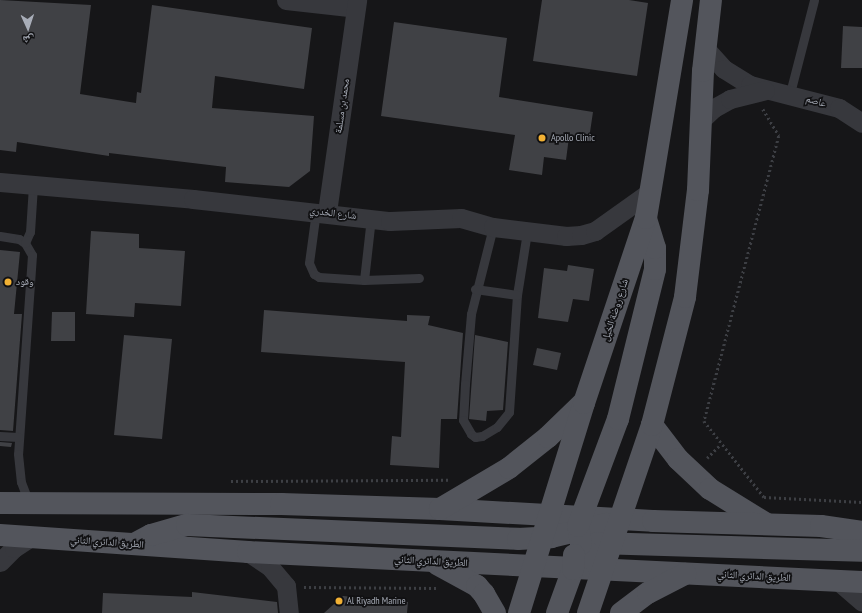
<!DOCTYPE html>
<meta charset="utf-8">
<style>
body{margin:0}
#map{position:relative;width:862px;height:613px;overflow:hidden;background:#161618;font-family:"PT Sans Narrow","Noto Naskh Arabic",sans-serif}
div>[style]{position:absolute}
.building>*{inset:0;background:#404145}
.path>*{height:2.5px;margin-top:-1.25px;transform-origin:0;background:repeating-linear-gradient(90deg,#3d3f44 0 2px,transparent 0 5px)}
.service>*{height:9px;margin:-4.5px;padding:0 4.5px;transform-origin:4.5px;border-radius:4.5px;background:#37383d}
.minor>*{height:19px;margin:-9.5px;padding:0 9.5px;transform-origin:9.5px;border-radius:9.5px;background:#37383d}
.primary>*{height:22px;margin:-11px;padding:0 11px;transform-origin:11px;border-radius:11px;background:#53555c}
.dots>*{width:11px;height:11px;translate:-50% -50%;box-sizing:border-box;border:2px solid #111113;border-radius:50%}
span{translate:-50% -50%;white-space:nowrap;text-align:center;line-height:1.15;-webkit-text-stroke:3.5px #111113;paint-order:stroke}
.street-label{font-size:10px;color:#a8adb8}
.poi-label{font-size:10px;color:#a8adb8}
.left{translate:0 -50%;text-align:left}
.north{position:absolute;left:8px;top:8px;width:40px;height:40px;-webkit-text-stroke:3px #111113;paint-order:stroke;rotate:177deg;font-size:11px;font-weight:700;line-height:16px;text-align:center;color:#a8adb8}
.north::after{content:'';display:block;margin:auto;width:14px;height:18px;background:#a8adb8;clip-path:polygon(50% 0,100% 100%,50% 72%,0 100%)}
</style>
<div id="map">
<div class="building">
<div style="clip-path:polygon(0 0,91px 5px,80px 94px,136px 103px,137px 92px,141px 93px,152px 5px,312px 28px,304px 89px,215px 76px,212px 108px,314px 116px,310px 171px,289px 187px,225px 182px,226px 167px,109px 153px,109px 156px,17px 142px,16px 152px,0 150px)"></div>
<div style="clip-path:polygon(542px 0,629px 0,648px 3px,637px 76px,533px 61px)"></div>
<div style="clip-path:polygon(394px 22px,507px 38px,499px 97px,593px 112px,589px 139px,569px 137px,566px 160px,544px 157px,542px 175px,509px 170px,515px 135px,381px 116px)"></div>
<div style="clip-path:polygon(843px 26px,862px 27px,862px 68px,841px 68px)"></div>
<div style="clip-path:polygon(91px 231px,139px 234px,139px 248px,185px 251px,181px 306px,135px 303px,134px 317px,86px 314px)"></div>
<div style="clip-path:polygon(0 250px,20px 252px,14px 314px,22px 314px,13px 431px,0 430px)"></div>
<div style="clip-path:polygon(568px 265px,594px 269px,589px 301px,573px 299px,568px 322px,538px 318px,544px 268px,567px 271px)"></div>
<div style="clip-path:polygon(264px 310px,407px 321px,407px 315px,430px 316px,428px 325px,463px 333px,457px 419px,441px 419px,439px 468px,390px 465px,392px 436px,401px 437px,405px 362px,261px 352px)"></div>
<div style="clip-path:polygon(52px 312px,75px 312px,75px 341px,51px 341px)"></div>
<div style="clip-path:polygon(124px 335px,172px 339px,162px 439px,114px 435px)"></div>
<div style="clip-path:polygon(475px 335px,508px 342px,503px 410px,487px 411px,486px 421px,469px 419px)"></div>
<div style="clip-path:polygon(537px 348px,561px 353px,557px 370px,533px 365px)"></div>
<div style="clip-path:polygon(0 442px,12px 443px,11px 447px,0 446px)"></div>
<div style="clip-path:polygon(192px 592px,277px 602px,278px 613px,102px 613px,103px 593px,192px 597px)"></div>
<div style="clip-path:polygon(343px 596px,408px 602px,407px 613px,324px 613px)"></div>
</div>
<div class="path">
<div style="left:763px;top:109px;width:31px;rotate:59deg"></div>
<div style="left:779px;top:136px;width:295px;rotate:104.7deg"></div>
<div style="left:704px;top:421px;width:97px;rotate:51.7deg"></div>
<div style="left:707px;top:458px;width:20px;rotate:-45deg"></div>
<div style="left:231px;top:481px;width:217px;rotate:-0.3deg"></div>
<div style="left:764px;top:497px;width:98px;rotate:2.9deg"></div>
<div style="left:304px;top:587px;width:133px;rotate:0.4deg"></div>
</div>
<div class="service">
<div style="left:790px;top:93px;width:96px;rotate:-75.5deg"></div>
<div style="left:316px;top:211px;width:52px;rotate:97.7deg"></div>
<div style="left:309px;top:263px;width:12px;rotate:66deg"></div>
<div style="left:314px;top:274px;width:6px;rotate:31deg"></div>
<div style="left:319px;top:277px;width:45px;rotate:3.8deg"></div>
<div style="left:364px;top:280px;width:55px;rotate:-2.1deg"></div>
<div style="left:493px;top:227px;width:90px;rotate:104.2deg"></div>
<div style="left:471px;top:314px;width:70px;rotate:94.9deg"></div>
<div style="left:465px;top:384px;width:36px;rotate:93deg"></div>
<div style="left:463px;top:420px;width:16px;rotate:60deg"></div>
<div style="left:471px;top:434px;width:5px;rotate:37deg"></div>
<div style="left:475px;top:437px;width:7px;rotate:-8deg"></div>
<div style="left:482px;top:436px;width:17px;rotate:-31deg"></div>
<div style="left:497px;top:427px;width:19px;rotate:-51deg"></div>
<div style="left:509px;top:412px;width:117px;rotate:-86.1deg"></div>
<div style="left:517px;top:295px;width:64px;rotate:-81deg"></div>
<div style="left:0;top:236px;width:19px;rotate:9deg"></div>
<div style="left:19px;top:239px;width:7px;rotate:34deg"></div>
<div style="left:25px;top:243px;width:14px;rotate:60deg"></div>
<div style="left:32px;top:255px;width:199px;rotate:94deg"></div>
<div style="left:18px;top:454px;width:28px;rotate:84deg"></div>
<div style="left:21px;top:482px;width:22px;rotate:69deg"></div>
<div style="left:25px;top:243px;width:12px;rotate:-66deg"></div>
<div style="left:30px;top:232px;width:47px;rotate:-86.3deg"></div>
<div style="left:364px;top:280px;width:62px;rotate:-83.6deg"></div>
<div style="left:475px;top:289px;width:42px;rotate:8.1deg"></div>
<div style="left:0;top:436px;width:18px;rotate:3deg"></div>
</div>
<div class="minor">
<div style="left:286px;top:0;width:70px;rotate:6.5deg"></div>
<div style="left:705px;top:48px;width:28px;rotate:48deg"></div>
<div style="left:724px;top:69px;width:31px;rotate:32deg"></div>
<div style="left:750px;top:85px;width:92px;rotate:14.5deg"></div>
<div style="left:839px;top:108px;width:27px;rotate:33deg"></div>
<div style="left:702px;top:119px;width:16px;rotate:-43deg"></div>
<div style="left:714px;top:108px;width:18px;rotate:-29deg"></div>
<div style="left:730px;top:99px;width:36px;rotate:-14deg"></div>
<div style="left:0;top:182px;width:194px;rotate:5deg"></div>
<div style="left:193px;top:199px;width:198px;rotate:6.4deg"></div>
<div style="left:390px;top:221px;width:71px;rotate:-2.4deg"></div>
<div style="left:461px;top:218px;width:33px;rotate:16deg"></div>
<div style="left:493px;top:227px;width:74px;rotate:7deg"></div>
<div style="left:566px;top:236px;width:15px;rotate:-4deg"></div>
<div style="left:581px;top:235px;width:15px;rotate:-16deg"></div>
<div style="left:595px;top:231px;width:69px;rotate:-35.5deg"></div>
<div style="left:327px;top:212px;width:214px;rotate:-81.9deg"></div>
<div style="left:248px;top:552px;width:27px;rotate:34deg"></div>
<div style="left:270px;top:567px;width:25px;rotate:50deg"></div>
<div style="left:286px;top:586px;width:27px;rotate:84deg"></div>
<div style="left:0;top:562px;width:20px;rotate:-45deg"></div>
<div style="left:14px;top:548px;width:20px;rotate:-33deg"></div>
<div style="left:837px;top:580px;width:33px;rotate:41deg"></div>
</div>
<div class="primary">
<div style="left:652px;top:425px;width:43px;rotate:52.6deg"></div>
<div style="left:678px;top:459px;width:44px;rotate:43.2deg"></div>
<div style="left:710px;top:489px;width:65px;rotate:31.7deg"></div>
<div style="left:0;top:503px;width:281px;rotate:0.2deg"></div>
<div style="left:281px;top:504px;width:159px;rotate:1.8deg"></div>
<div style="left:440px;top:509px;width:213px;rotate:3.2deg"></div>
<div style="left:653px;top:521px;width:168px;rotate:1.7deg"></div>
<div style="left:821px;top:526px;width:41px;rotate:8.3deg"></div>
<div style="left:440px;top:509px;width:80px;rotate:-30.7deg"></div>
<div style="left:509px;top:468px;width:50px;rotate:-38.5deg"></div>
<div style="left:548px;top:437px;width:49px;rotate:-44.2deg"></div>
<div style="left:0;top:535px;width:249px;rotate:3.9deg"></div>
<div style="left:248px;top:552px;width:615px;rotate:2.8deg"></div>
<div style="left:136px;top:543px;width:17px;rotate:-28deg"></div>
<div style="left:151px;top:535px;width:37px;rotate:-16deg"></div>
<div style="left:187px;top:525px;width:331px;rotate:2.4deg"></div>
<div style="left:518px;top:539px;width:33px;rotate:-3deg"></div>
<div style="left:551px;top:537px;width:57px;rotate:-13.3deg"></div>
<div style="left:597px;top:543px;width:265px;rotate:1.7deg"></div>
<div style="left:437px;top:564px;width:46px;rotate:28.8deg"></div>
<div style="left:477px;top:586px;width:11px;rotate:49deg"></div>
<div style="left:484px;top:594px;width:22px;rotate:60deg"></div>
<div style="left:602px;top:570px;width:33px;rotate:-129deg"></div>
<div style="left:581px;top:544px;width:18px;rotate:-99deg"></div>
<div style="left:578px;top:526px;width:114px;rotate:-69.5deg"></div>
<div style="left:618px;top:419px;width:154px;rotate:-76.1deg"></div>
<div style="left:655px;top:269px;width:21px;rotate:-90deg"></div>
<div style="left:655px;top:248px;width:31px;rotate:-107deg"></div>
<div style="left:519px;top:613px;width:220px;rotate:-72.8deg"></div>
<div style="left:584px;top:403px;width:195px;rotate:-71.5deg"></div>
<div style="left:646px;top:218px;width:221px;rotate:-80.6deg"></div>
<div style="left:557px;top:613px;width:47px;rotate:-70deg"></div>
<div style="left:573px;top:569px;width:14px;rotate:-86deg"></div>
<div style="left:588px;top:613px;width:199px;rotate:-71.2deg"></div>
<div style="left:652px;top:425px;width:132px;rotate:-75.5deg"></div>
<div style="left:685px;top:297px;width:108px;rotate:-83.1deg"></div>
<div style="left:698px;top:190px;width:119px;rotate:-87.6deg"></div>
<div style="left:703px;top:71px;width:71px;rotate:-83.6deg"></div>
<div style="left:621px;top:613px;width:34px;rotate:-37deg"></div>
<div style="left:648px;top:593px;width:42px;rotate:-27.2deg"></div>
</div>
<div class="dots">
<div style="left:542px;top:138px;background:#f2b134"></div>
<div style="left:8px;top:282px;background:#f2b134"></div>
<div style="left:339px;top:601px;background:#f2b134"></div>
</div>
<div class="street-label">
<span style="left:816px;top:101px;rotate:16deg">عاصم</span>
<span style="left:342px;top:106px;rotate:-82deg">محمد بن مسلمة</span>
<span style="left:333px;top:213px;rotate:7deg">شارع الخدري</span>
<span style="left:615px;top:310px;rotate:-72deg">شارع روضة الخيل</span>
<span style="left:107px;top:542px;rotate:4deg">الطريق الدائري الثاني</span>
<span style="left:431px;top:561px;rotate:3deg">الطريق الدائري الثاني</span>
<span style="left:754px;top:576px;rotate:3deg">الطريق الدائري الثاني</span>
</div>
<div class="poi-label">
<span class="left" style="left:551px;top:138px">Apollo Clinic</span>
<span class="left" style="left:16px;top:282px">وقود</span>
<span class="left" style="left:347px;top:601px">Al Riyadh Marine</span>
</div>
<div class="north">ش</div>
</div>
